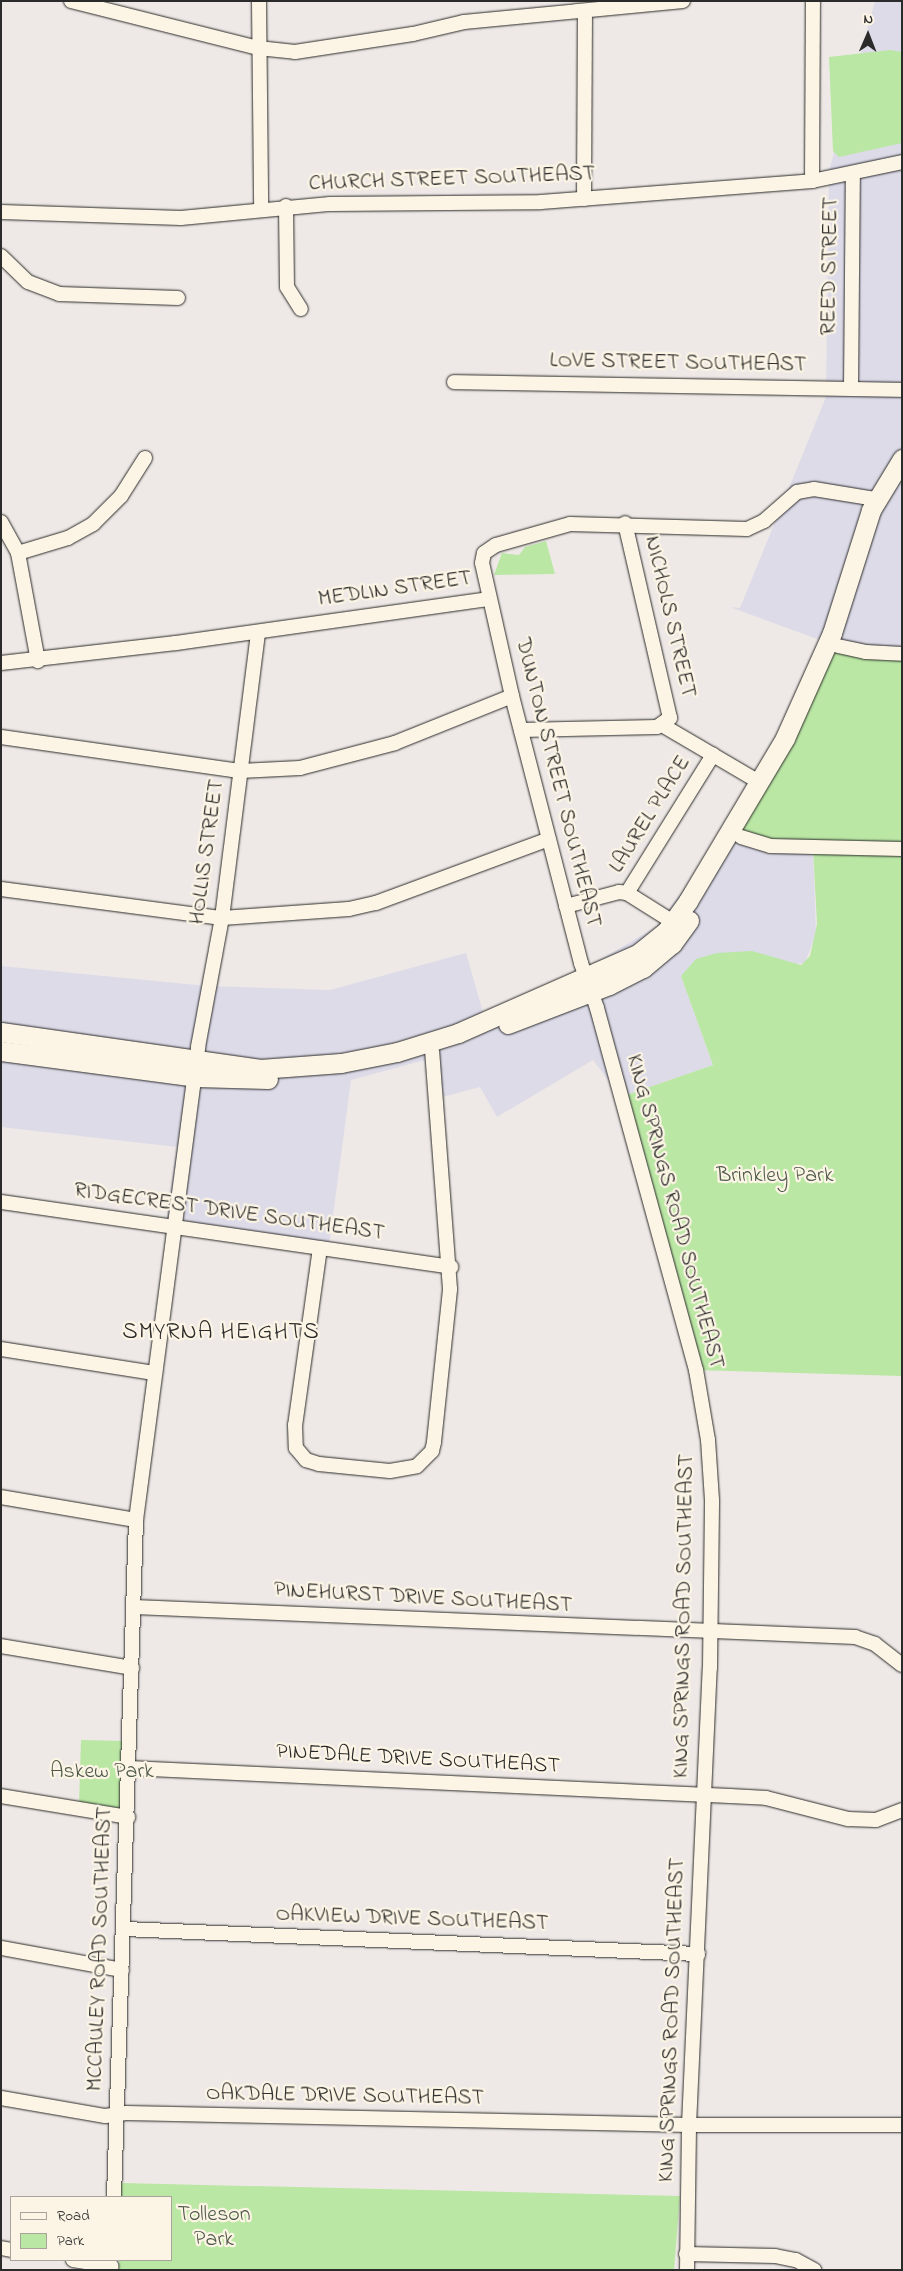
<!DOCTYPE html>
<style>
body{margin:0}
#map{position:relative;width:903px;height:2271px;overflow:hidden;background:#eee9e6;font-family:"Indie Flower",sans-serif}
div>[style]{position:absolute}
.built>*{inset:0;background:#dddbe8}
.green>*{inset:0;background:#bae7a4}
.roads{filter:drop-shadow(0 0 1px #2b2b2b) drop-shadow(0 0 1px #2b2b2b)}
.minor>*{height:14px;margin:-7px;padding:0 7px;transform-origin:7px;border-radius:7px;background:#fcf5e5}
.major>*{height:19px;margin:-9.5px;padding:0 9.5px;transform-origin:9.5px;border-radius:9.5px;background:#fcf5e5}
span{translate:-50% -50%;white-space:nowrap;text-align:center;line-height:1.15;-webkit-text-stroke:4.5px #fcf5e5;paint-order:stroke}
.street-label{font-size:22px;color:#2b2b2b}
.park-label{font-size:22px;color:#4f5a49}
.neighbourhood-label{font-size:24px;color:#2b2b2b;letter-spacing:1px}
.frame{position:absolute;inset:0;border:2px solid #2b2b2b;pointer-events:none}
.legend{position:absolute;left:10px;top:2196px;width:162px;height:65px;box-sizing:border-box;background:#fcf5e5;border:1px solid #a8a49b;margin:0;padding:6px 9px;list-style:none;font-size:15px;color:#2b2b2b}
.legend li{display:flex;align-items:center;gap:10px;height:25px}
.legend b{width:25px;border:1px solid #a8a49b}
.north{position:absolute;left:843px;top:10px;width:50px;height:50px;-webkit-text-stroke:4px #fcf5e5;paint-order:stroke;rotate:1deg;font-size:14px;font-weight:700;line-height:20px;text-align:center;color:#2b2b2b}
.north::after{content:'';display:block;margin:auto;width:18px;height:22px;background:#2b2b2b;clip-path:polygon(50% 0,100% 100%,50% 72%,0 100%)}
</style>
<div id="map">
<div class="built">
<div style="clip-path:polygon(875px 1px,902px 1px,902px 654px,813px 847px,816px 934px,805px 963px,681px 976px,713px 1065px,621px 1097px,593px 1060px,497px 1117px,480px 1087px,431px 1100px,425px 1060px,351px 1080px,328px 1253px,166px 1224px,177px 1147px,1px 1127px,1px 966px,207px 986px,330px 990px,466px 953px,487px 1026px,656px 927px,720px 840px,828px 643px,730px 607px,740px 608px,826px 397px,829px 171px)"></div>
</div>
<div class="green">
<div style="clip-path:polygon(890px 50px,902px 52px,902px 143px,839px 157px,833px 151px,829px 57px)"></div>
<div style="clip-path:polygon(546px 541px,555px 574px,494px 575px,502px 553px,519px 555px,525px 547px)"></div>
<div style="clip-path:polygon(833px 645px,902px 654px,902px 1376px,696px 1370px,621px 1097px,713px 1065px,681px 976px,696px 959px,717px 953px,752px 951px,801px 965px,810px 956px,817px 924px,813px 848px,737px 835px)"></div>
<div style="clip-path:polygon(81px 1740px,125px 1741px,123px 1810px,79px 1805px)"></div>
<div style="clip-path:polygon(121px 2183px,680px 2196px,674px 2270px,119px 2270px,119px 2260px,171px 2260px,171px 2197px,121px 2197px)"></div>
</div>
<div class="roads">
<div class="minor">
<div style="left:71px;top:1px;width:193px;rotate:14.1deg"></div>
<div style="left:258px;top:48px;width:37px;rotate:6deg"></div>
<div style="left:295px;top:52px;width:119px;rotate:-8.7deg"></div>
<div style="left:413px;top:34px;width:52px;rotate:-13.2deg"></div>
<div style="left:464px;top:22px;width:220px;rotate:-5.5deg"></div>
<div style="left:259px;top:1px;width:208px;rotate:89.4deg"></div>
<div style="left:812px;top:181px;width:180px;rotate:-89.7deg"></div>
<div style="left:584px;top:199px;width:188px;rotate:-89.7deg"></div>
<div style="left:286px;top:206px;width:81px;rotate:89.3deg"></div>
<div style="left:287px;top:287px;width:26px;rotate:58deg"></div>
<div style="left:1px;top:212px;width:180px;rotate:1.9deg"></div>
<div style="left:181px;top:218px;width:150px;rotate:-5.4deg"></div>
<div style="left:330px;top:204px;width:211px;rotate:-0.5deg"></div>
<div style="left:541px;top:202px;width:272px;rotate:-4.4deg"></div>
<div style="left:812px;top:181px;width:92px;rotate:-11.9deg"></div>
<div style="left:1px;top:256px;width:37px;rotate:44deg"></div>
<div style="left:28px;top:282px;width:33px;rotate:21deg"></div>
<div style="left:59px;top:294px;width:119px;rotate:1.9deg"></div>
<div style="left:454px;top:382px;width:448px;rotate:1deg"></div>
<div style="left:851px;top:389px;width:215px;rotate:-89.5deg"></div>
<div style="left:1px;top:522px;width:35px;rotate:61deg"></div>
<div style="left:18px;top:553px;width:110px;rotate:79.5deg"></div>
<div style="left:18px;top:553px;width:52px;rotate:-16.7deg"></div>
<div style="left:68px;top:538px;width:29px;rotate:-29deg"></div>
<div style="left:93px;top:524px;width:40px;rotate:-45deg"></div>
<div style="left:121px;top:496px;width:45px;rotate:-57.7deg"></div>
<div style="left:838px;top:646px;width:29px;rotate:12deg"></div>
<div style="left:866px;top:652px;width:36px;rotate:3deg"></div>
<div style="left:1px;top:663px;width:176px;rotate:-6.5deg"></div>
<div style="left:176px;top:643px;width:315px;rotate:-8deg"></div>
<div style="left:662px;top:725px;width:115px;rotate:30.4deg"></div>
<div style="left:521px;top:730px;width:136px;rotate:-1.3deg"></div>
<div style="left:657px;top:727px;width:16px;rotate:-35deg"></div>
<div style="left:670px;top:718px;width:200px;rotate:-103deg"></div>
<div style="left:1px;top:737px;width:241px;rotate:8.1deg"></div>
<div style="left:240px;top:771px;width:60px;rotate:-2.9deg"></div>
<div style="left:300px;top:768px;width:98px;rotate:-14.7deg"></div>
<div style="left:395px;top:743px;width:126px;rotate:-21.9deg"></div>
<div style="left:741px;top:837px;width:30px;rotate:17deg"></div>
<div style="left:770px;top:846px;width:132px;rotate:1.3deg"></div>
<div style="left:1px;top:889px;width:223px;rotate:7.5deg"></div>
<div style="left:222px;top:918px;width:127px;rotate:-4.1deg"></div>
<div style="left:349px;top:909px;width:28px;rotate:-13deg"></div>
<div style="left:376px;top:903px;width:184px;rotate:-20.3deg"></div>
<div style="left:627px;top:893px;width:163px;rotate:-58.1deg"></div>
<div style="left:566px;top:906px;width:55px;rotate:-14.8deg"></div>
<div style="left:619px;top:892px;width:8px;rotate:7deg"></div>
<div style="left:627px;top:893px;width:54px;rotate:32.2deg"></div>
<div style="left:1px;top:1202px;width:455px;rotate:8.2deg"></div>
<div style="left:320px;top:1248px;width:179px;rotate:98deg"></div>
<div style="left:295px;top:1425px;width:23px;rotate:88deg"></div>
<div style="left:296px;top:1448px;width:16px;rotate:50deg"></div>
<div style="left:306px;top:1460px;width:14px;rotate:17deg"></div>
<div style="left:319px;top:1464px;width:71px;rotate:5.6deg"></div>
<div style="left:390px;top:1471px;width:27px;rotate:-10deg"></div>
<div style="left:417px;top:1466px;width:21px;rotate:-45deg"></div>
<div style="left:432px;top:1451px;width:9px;rotate:-77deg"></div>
<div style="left:434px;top:1442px;width:154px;rotate:-84deg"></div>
<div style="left:450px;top:1289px;width:238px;rotate:-94.3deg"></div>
<div style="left:1px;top:1349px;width:156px;rotate:8.9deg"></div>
<div style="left:1px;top:1497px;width:137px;rotate:9.7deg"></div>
<div style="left:134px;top:1607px;width:722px;rotate:2.38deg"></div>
<div style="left:855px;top:1637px;width:21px;rotate:19deg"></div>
<div style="left:875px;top:1644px;width:34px;rotate:38deg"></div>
<div style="left:1px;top:1646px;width:133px;rotate:9.5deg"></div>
<div style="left:129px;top:1768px;width:602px;rotate:2.67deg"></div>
<div style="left:730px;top:1796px;width:36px;rotate:3deg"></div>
<div style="left:766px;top:1798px;width:85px;rotate:14.4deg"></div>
<div style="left:848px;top:1819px;width:28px;rotate:2deg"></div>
<div style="left:876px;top:1820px;width:28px;rotate:-21deg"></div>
<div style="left:1px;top:1796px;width:129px;rotate:9.4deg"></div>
<div style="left:125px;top:1929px;width:574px;rotate:2.5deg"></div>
<div style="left:1px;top:1948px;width:123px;rotate:10.3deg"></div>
<div style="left:1px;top:2098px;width:106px;rotate:9.8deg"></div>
<div style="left:105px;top:2116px;width:21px;rotate:-8deg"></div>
<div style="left:126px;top:2113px;width:563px;rotate:1.22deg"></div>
<div style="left:689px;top:2125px;width:213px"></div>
<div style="left:114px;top:2197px;width:677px;rotate:-88.14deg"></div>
<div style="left:136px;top:1520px;width:477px;rotate:-82.5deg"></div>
<div style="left:198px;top:1047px;width:131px;rotate:-79.5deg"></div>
<div style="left:222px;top:918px;width:288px;rotate:-82.8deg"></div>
<div style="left:1px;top:2248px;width:10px;rotate:11deg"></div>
<div style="left:686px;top:2254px;width:89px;rotate:1.3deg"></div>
<div style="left:775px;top:2256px;width:21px;rotate:11deg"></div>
<div style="left:796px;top:2260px;width:21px;rotate:29deg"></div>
<div style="left:73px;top:2260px;width:39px;rotate:9deg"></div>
<div style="left:687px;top:2270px;width:145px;rotate:-89.2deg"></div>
<div style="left:689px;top:2125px;width:457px;rotate:-87.4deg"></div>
<div style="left:710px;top:1668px;width:168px;rotate:-89.3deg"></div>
<div style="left:712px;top:1500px;width:60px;rotate:-93.8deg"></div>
<div style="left:708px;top:1440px;width:71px;rotate:-99.7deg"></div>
<div style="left:696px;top:1370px;width:375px;rotate:-105.3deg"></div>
<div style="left:597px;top:1008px;width:48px;rotate:-109.6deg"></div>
<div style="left:581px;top:963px;width:276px;rotate:-104.5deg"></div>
<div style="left:512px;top:696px;width:136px;rotate:-102.7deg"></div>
<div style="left:482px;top:563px;width:10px;rotate:-79deg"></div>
<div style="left:484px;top:553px;width:14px;rotate:-34deg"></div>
<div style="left:496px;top:545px;width:77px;rotate:-15.8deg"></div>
<div style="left:570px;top:524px;width:177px;rotate:1.6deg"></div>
<div style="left:747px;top:529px;width:19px;rotate:-25deg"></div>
<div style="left:764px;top:521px;width:44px;rotate:-41.3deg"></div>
<div style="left:797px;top:492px;width:17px;rotate:-10deg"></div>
<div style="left:814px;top:489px;width:63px;rotate:9.2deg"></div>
</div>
<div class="major">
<div style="left:508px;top:1024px;width:108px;rotate:-21.1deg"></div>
<div style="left:609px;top:985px;width:38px;rotate:-27deg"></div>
<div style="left:643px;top:968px;width:38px;rotate:-40deg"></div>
<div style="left:672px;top:944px;width:29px;rotate:-54deg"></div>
<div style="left:1px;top:1032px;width:262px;rotate:8.1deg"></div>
<div style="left:260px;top:1069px;width:81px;rotate:-4.2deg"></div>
<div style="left:341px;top:1063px;width:57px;rotate:-11.1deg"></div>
<div style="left:397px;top:1052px;width:64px;rotate:-17.3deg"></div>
<div style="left:458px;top:1033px;width:198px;rotate:-23.8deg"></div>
<div style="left:639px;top:953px;width:36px;rotate:-39deg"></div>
<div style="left:667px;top:930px;width:36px;rotate:-54deg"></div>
<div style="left:688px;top:901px;width:190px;rotate:-59.2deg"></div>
<div style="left:785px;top:738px;width:115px;rotate:-65.9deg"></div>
<div style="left:832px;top:633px;width:129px;rotate:-72.4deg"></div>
<div style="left:871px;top:510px;width:60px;rotate:-58.7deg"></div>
<div style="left:1px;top:1051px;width:196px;rotate:7.6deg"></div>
<div style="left:195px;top:1077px;width:73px;rotate:1.6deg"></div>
</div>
</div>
<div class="street-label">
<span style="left:452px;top:180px;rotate:-2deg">CHURCH STREET SOUTHEAST</span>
<span style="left:831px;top:266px;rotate:-89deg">REED STREET</span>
<span style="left:678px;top:364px;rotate:1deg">LOVE STREET SOUTHEAST</span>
<span style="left:395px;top:590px;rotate:-8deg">MEDLIN STREET</span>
<span style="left:669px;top:617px;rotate:77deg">NICHOLS STREET</span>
<span style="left:557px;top:783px;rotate:76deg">DUNTON STREET SOUTHEAST</span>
<span style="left:651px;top:815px;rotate:-58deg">LAUREL PLACE</span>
<span style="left:208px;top:852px;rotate:-82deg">HOLLIS STREET</span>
<span style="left:674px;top:1212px;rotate:75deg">KING SPRINGS ROAD SOUTHEAST</span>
<span style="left:229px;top:1213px;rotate:8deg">RIDGECREST DRIVE SOUTHEAST</span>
<span style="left:423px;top:1599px;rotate:3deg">PINEHURST DRIVE SOUTHEAST</span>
<span style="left:685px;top:1616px;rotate:-89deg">KING SPRINGS ROAD SOUTHEAST</span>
<span style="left:418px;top:1760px;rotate:3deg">PINEDALE DRIVE SOUTHEAST</span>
<span style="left:412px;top:1920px;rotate:2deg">OAKVIEW DRIVE SOUTHEAST</span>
<span style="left:101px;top:1949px;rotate:-88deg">MCCAULEY ROAD SOUTHEAST</span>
<span style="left:673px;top:2020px;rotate:-88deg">KING SPRINGS ROAD SOUTHEAST</span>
<span style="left:345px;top:2097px;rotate:1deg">OAKDALE DRIVE SOUTHEAST</span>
</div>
<div class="park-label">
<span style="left:775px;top:1177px">Brinkley Park</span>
<span style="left:102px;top:1773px">Askew Park</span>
<span style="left:214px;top:2228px">Tolleson<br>Park</span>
</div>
<div class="neighbourhood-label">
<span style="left:221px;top:1333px">SMYRNA HEIGHTS</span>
</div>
<div class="frame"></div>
<ul class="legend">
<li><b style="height:6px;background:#fcf5e5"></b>Road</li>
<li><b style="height:14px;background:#bae7a4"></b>Park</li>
</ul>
<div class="north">N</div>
</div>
